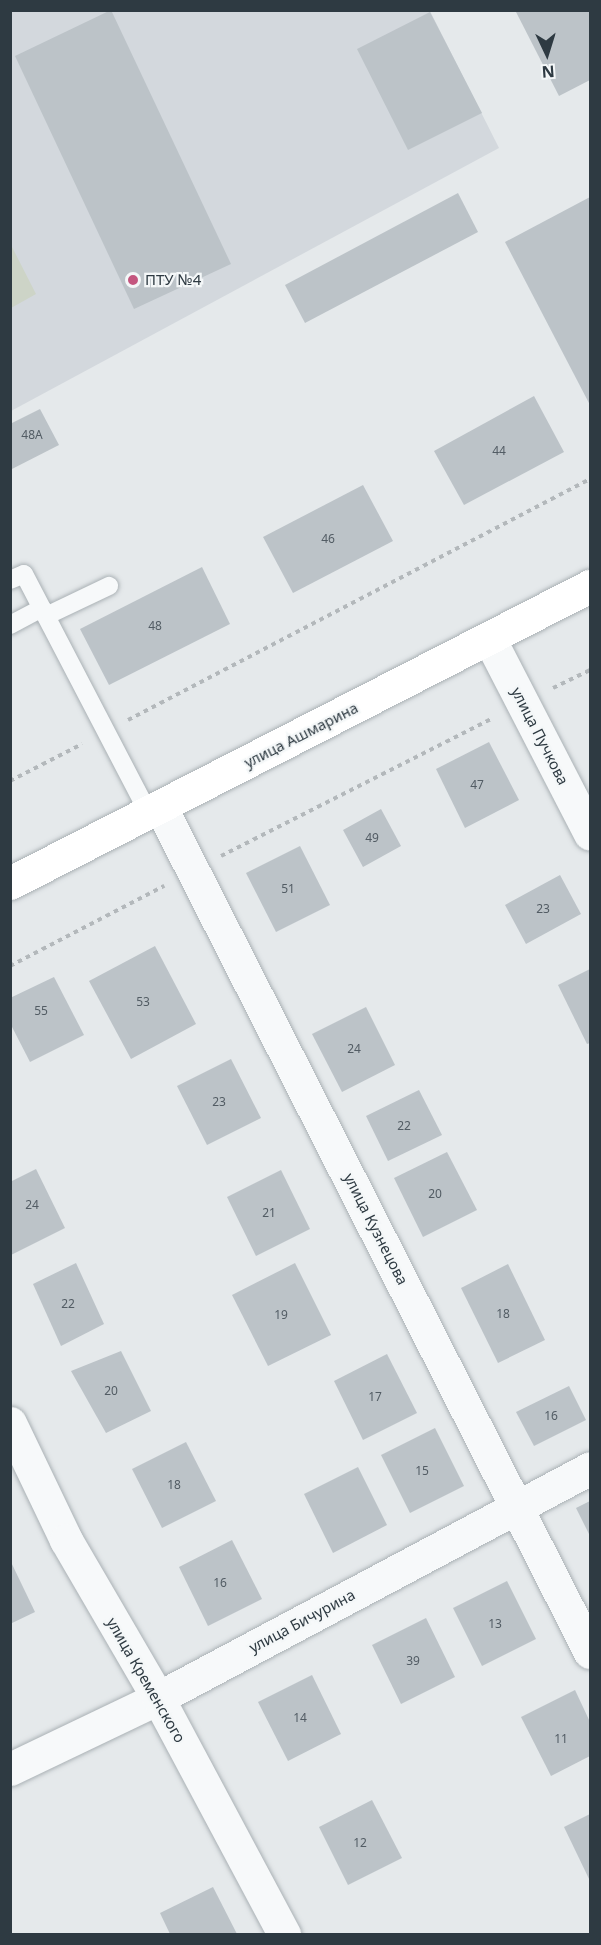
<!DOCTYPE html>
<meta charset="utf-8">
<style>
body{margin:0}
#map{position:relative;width:601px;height:1945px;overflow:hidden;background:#e5e9eb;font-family:"Noto Sans",sans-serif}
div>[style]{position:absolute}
.built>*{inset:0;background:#d3d8dd}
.green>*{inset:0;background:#cdd4c7}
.building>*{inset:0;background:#bcc3c8}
.path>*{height:4px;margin-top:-2px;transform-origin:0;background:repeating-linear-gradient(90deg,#b3b8bb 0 4.5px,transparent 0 9px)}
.roads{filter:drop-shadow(0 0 2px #aab1b5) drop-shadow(0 0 2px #aab1b5)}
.service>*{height:18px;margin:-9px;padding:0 9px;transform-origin:9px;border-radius:9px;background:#f7f9fa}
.minor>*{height:33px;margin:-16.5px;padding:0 16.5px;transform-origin:16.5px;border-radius:16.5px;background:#f7f9fa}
.secondary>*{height:33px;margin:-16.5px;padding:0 16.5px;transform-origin:16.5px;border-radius:16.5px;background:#fff}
.dots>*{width:16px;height:16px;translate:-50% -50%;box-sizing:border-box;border:3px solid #f4f7f8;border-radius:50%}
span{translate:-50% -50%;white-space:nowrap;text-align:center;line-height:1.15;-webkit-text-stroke:4.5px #f4f7f8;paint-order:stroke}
.number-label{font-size:12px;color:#525c64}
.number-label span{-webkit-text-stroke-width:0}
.poi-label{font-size:15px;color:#2e3a42}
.left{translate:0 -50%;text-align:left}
.street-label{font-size:15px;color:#2e3a42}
.frame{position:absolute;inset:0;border:12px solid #2e3a42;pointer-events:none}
.north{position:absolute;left:517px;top:24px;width:60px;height:60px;-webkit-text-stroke:4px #f4f7f8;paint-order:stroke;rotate:176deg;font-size:16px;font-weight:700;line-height:24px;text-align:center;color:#2e3a42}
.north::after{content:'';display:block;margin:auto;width:21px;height:27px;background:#2e3a42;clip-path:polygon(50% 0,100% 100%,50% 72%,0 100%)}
</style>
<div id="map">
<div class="built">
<div style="clip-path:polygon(11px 11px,430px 11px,499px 148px,11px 411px)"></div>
</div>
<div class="green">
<div style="clip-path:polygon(11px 245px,36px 294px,11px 308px,10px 308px)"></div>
</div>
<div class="building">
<div style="clip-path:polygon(111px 10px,231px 264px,134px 309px,15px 56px)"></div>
<div style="clip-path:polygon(515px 10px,590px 10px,590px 80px,559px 96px)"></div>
<div style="clip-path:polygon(430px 12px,482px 113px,408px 150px,357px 49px)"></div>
<div style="clip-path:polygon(458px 193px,478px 232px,305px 323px,285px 285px)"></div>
<div style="clip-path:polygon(590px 197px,590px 405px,505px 242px)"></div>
<div style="clip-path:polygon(534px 396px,564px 452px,464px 505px,434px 451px)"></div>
<div style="clip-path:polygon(40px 409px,59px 445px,10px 470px,10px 424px)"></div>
<div style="clip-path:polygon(363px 485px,393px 541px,293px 593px,263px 537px)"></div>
<div style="clip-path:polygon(202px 567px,230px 624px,109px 685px,80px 629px)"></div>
<div style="clip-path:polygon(489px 742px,519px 800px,465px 828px,436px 769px)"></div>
<div style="clip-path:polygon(381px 809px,401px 846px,363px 867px,343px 830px)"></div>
<div style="clip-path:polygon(300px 846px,330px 905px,276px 932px,246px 873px)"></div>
<div style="clip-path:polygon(560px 875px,581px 914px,526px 944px,505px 905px)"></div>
<div style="clip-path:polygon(155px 946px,196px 1024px,131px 1059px,89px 981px)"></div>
<div style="clip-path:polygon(590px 969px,590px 1043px,587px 1044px,558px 985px)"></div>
<div style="clip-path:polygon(54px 977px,84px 1035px,30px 1062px,10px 1023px,10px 998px)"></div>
<div style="clip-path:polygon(366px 1007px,395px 1065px,342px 1092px,312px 1034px)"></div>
<div style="clip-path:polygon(231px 1059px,261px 1118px,207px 1145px,177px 1086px)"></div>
<div style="clip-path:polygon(419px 1090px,442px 1135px,388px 1161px,366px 1116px)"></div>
<div style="clip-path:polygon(447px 1152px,477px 1210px,423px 1237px,394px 1178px)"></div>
<div style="clip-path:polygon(36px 1169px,65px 1228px,11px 1255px,10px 1182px)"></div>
<div style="clip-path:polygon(281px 1170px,310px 1229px,256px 1256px,227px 1197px)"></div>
<div style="clip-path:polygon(76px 1263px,104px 1324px,61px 1346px,33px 1284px)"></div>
<div style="clip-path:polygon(295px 1263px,331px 1335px,268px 1366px,232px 1295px)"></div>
<div style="clip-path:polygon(508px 1264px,545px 1340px,498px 1363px,461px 1288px)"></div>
<div style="clip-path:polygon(121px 1351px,151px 1411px,106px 1433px,71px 1371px)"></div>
<div style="clip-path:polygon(387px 1354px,417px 1413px,363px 1440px,334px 1381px)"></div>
<div style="clip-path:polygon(569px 1386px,586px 1420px,534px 1446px,516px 1412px)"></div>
<div style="clip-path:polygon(435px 1428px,464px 1486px,410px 1513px,381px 1455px)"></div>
<div style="clip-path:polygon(186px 1442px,216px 1501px,162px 1528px,132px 1469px)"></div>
<div style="clip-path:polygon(358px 1467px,387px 1525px,333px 1553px,304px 1494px)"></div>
<div style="clip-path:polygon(590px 1501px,590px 1536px,576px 1508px)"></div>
<div style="clip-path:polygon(232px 1540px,262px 1599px,208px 1626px,179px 1567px)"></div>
<div style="clip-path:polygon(10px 1560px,35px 1612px,10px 1624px)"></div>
<div style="clip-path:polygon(507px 1581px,536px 1639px,482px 1666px,453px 1608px)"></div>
<div style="clip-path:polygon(426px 1618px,455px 1677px,401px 1704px,372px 1645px)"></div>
<div style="clip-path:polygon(312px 1675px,341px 1734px,288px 1761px,258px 1702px)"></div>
<div style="clip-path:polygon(575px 1690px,590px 1722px,590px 1756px,551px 1776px,521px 1717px)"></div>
<div style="clip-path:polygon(372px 1800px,402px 1858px,348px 1885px,319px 1827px)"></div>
<div style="clip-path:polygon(590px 1814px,590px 1881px,564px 1827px)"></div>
<div style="clip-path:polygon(213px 1887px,237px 1934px,170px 1934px,160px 1913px)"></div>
</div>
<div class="path">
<div style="left:553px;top:688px;width:41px;rotate:-25.9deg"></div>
<div style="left:128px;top:720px;width:521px;rotate:-27.55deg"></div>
<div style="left:10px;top:781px;width:81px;rotate:-27.2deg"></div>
<div style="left:221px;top:856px;width:305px;rotate:-26.9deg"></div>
<div style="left:10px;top:966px;width:174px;rotate:-27.5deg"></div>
</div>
<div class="roads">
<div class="service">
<div style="left:10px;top:580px;width:15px;rotate:-23deg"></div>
<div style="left:24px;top:574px;width:268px;rotate:62.5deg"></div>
<div style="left:46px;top:616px;width:70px;rotate:-25.5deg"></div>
<div style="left:10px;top:625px;width:36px;rotate:-28deg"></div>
</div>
<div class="minor">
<div style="left:489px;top:638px;width:220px;rotate:62.7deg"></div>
<div style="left:160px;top:806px;width:949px;rotate:63.06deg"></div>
<div style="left:10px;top:1423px;width:130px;rotate:64.4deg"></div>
<div style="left:66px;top:1540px;width:183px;rotate:59.8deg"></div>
<div style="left:158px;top:1698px;width:268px;rotate:61.9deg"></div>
<div style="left:10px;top:1769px;width:164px;rotate:-25.6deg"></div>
<div style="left:158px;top:1698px;width:489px;rotate:-28deg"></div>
</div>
<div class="secondary">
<div style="left:10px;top:883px;width:652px;rotate:-27.12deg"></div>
</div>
</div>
<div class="dots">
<div style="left:133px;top:280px;background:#c4567f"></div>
</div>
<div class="number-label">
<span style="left:32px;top:435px">48А</span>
<span style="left:499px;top:451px">44</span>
<span style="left:328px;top:539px">46</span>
<span style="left:155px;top:626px">48</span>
<span style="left:477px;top:785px">47</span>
<span style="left:372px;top:838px">49</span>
<span style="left:288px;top:889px">51</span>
<span style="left:543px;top:909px">23</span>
<span style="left:143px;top:1002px">53</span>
<span style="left:41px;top:1011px">55</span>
<span style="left:354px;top:1049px">24</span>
<span style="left:219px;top:1102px">23</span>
<span style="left:404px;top:1126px">22</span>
<span style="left:435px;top:1194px">20</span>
<span style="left:32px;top:1205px">24</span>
<span style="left:269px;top:1213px">21</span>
<span style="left:68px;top:1304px">22</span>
<span style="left:503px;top:1314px">18</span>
<span style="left:281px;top:1315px">19</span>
<span style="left:111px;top:1391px">20</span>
<span style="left:375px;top:1397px">17</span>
<span style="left:551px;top:1416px">16</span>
<span style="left:422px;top:1471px">15</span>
<span style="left:174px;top:1485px">18</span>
<span style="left:220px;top:1583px">16</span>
<span style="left:495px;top:1624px">13</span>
<span style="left:413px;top:1661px">39</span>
<span style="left:300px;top:1718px">14</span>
<span style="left:561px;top:1739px">11</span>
<span style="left:360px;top:1843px">12</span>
</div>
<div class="poi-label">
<span class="left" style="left:145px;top:280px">ПТУ №4</span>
</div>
<div class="street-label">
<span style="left:301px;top:735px;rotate:-27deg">улица Ашмарина</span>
<span style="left:540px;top:736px;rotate:63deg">улица Пучкова</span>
<span style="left:376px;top:1229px;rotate:63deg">улица Кузнецова</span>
<span style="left:302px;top:1621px;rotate:-28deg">улица Бичурина</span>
<span style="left:146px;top:1680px;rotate:60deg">улица Кременского</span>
</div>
<div class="frame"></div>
<div class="north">N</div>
</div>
